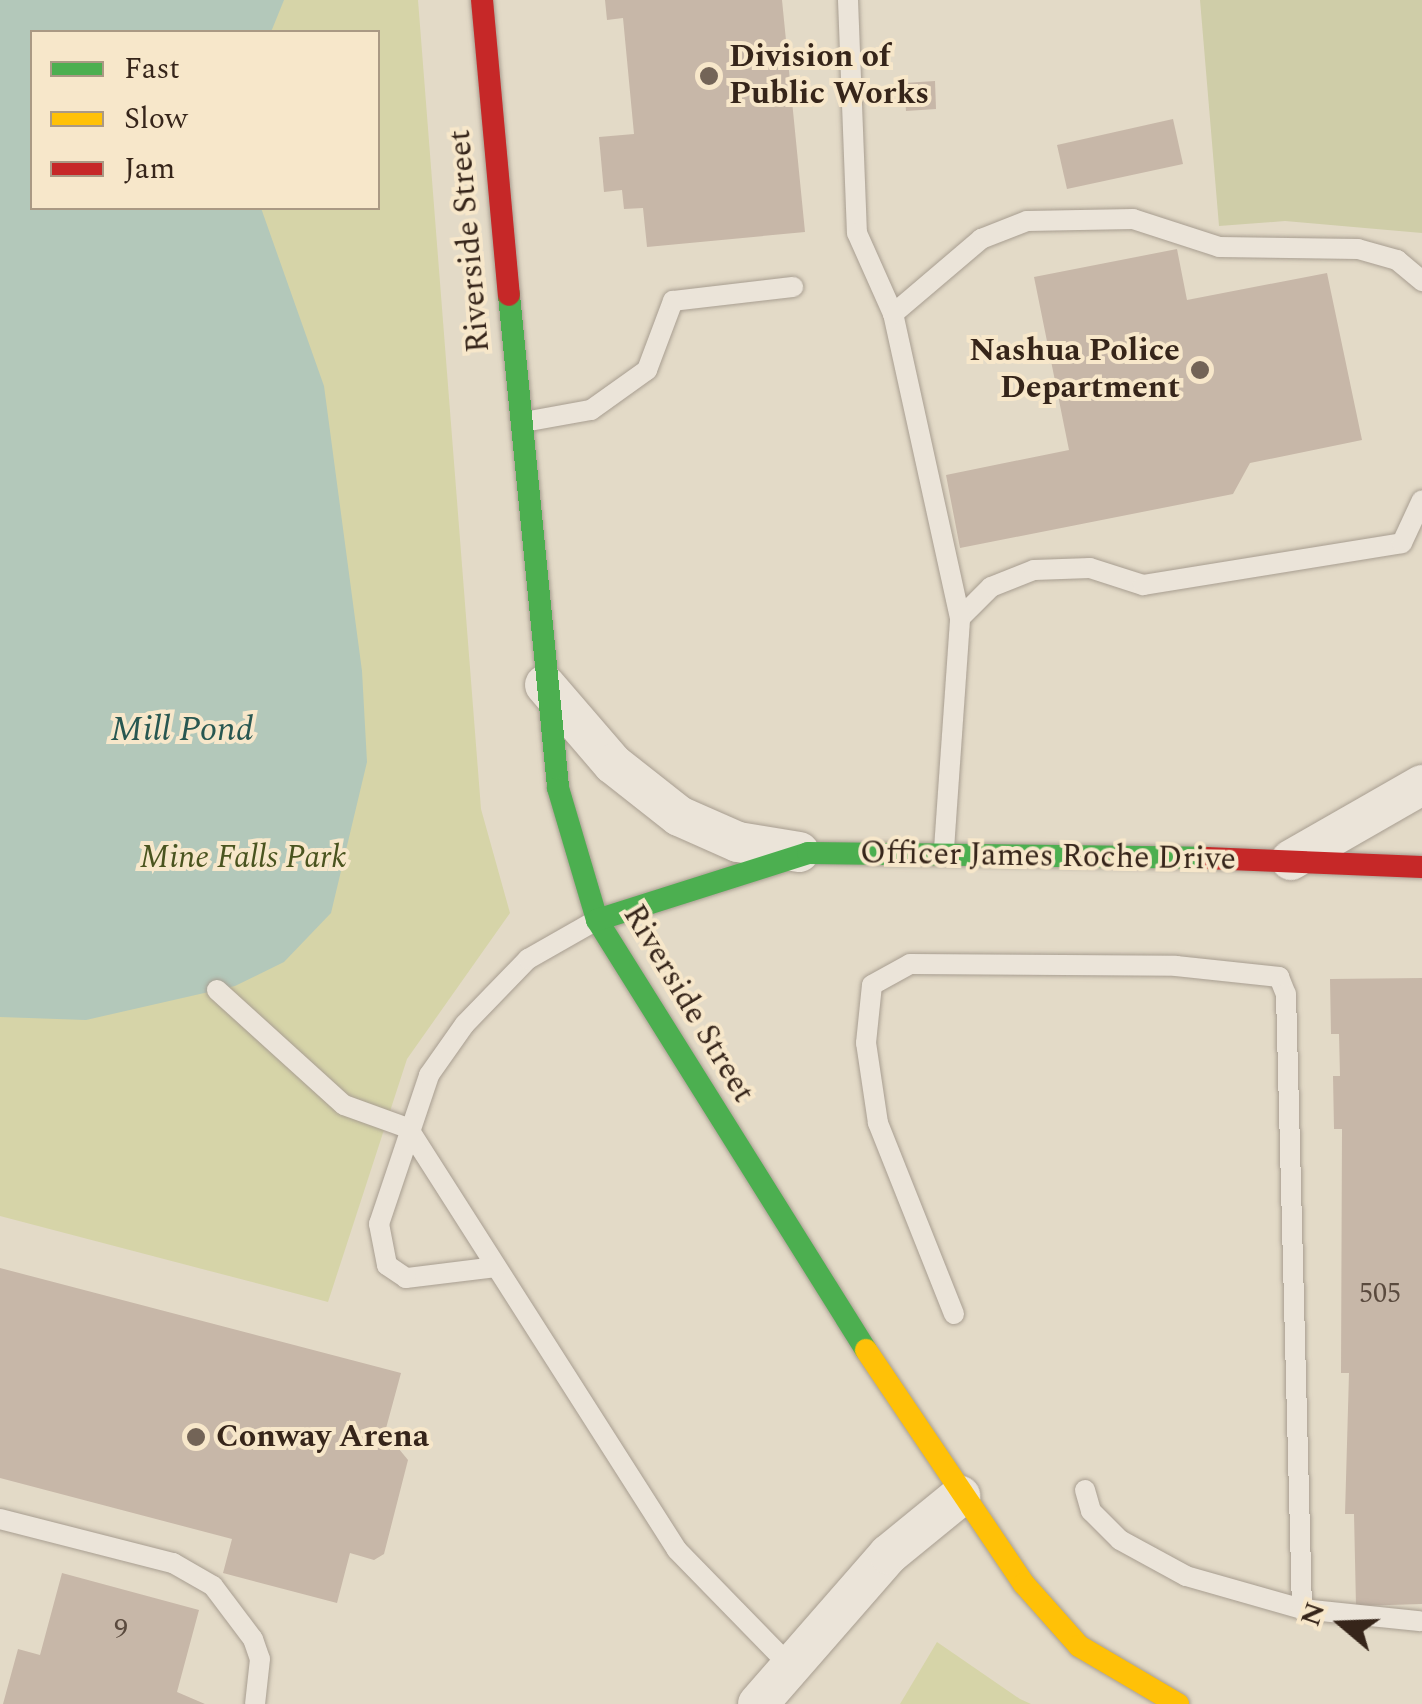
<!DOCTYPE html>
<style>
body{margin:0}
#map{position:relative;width:1422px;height:1704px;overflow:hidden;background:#e3dac7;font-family:Spectral,serif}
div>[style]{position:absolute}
.green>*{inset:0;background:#d6d4a8}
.cemetery>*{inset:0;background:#cfcda8}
.water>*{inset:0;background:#b3c8ba}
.building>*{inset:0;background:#c7b7a8}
.roads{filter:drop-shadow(0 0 2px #a89e91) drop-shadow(0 0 2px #a89e91)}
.lane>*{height:20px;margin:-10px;padding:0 10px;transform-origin:10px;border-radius:10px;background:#ebe4d9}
.street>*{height:40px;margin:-20px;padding:0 20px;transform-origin:20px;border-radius:20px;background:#ebe4d9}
.fast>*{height:22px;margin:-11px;padding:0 11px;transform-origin:11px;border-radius:11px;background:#4caf50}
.slow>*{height:22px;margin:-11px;padding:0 11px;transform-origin:11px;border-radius:11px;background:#ffc107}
.jam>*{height:22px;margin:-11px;padding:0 11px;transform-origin:11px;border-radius:11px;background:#c62828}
.dots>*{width:28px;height:28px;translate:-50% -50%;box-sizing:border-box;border:5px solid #f7e7ca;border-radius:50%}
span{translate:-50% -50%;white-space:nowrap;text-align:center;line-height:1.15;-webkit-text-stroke:8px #f7e7ca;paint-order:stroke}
.number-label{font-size:28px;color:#5a4a3e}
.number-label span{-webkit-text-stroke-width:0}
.poi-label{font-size:32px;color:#36251a;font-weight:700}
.left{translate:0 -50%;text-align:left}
.right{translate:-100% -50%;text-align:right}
.street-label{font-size:32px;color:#36251a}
.park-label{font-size:32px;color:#4a541f;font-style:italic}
.water-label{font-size:35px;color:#285751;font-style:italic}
.legend{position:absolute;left:30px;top:30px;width:350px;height:180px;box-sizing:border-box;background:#f7e7ca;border:2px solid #aa9984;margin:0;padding:12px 18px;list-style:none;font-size:30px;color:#36251a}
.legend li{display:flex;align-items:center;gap:20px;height:50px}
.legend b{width:50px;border:2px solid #aa9984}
.north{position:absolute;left:1292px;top:1574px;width:100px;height:100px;-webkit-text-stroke:8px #f7e7ca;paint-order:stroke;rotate:289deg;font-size:28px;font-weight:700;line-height:40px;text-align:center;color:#36251a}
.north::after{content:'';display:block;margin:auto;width:35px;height:45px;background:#36251a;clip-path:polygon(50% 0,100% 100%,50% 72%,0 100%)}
</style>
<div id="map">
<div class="green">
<div style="clip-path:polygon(evenodd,0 0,418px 0,481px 809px,510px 913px,407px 1059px,328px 1302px,0 1216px,0 0,32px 32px,378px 32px,378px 208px,32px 208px,32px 32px)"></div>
<div style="clip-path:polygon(937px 1642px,1020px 1699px,1031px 1704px,900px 1704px)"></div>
</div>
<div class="cemetery">
<div style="clip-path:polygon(1200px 0,1422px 0,1422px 233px,1285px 221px,1219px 226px)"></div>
</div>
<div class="water">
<div style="clip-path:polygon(0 0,284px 0,271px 32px,32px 32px,32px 208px,261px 208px,324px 386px,362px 671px,367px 762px,331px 913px,284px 962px,235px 986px,86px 1020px,0 1017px)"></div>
</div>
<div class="building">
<div style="clip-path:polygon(605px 0,782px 0,805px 232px,647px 247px,643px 208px,624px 209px,622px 190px,604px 192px,599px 137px,634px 134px,623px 18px,607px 20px)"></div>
<div style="clip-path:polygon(935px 81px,936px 109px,906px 111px,904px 83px)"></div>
<div style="clip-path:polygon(1173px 119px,1183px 164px,1067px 189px,1057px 145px)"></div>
<div style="clip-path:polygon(1177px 249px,1187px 300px,1327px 273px,1362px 440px,1250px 463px,1233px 494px,960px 548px,946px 475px,1069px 450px,1034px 277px)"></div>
<div style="clip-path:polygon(1422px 978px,1422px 1604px,1356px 1606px,1354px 1514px,1345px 1514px,1349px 1373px,1341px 1373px,1342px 1129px,1334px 1129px,1333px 1076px,1340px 1076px,1339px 1034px,1331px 1034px,1330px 979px)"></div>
<div style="clip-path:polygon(0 1268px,401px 1373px,385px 1432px,408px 1460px,384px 1554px,374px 1560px,350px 1553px,337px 1603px,223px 1573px,232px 1539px,0 1478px)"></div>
<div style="clip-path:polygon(62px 1573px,199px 1610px,177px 1692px,205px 1704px,3px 1704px,18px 1649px,40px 1655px)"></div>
</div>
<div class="roads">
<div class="lane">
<div style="left:848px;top:0;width:233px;rotate:87.8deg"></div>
<div style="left:857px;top:233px;width:89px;rotate:66deg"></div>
<div style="left:524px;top:422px;width:68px;rotate:-10.2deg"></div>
<div style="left:591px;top:410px;width:69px;rotate:-35.5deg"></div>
<div style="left:647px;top:370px;width:74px;rotate:-69.4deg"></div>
<div style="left:673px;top:301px;width:121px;rotate:-6.7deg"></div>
<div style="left:960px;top:618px;width:44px;rotate:-45deg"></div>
<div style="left:991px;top:587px;width:46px;rotate:-21.6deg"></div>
<div style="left:1034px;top:570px;width:56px;rotate:-2deg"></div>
<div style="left:1090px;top:568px;width:56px;rotate:17.8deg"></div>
<div style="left:1143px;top:585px;width:262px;rotate:-9.2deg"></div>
<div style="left:1402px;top:543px;width:47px;rotate:-65.1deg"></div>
<div style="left:944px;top:849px;width:232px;rotate:-86deg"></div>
<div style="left:960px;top:618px;width:311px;rotate:-102.4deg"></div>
<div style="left:893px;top:314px;width:116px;rotate:-40.4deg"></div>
<div style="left:981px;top:239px;width:49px;rotate:-21.4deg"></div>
<div style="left:1027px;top:221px;width:106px;rotate:-1.1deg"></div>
<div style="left:1133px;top:219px;width:90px;rotate:18deg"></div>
<div style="left:1219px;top:247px;width:139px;rotate:0.8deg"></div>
<div style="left:1358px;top:249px;width:41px;rotate:15.8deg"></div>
<div style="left:1397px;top:260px;width:33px;rotate:40deg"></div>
<div style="left:217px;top:990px;width:171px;rotate:42.2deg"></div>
<div style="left:344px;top:1105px;width:68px;rotate:19.8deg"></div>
<div style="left:408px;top:1128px;width:500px;rotate:57.48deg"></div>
<div style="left:677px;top:1550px;width:163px;rotate:45.7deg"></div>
<div style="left:496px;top:1267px;width:91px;rotate:173deg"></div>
<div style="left:406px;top:1278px;width:23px;rotate:-146deg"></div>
<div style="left:387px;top:1265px;width:42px;rotate:-101deg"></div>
<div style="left:379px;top:1224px;width:157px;rotate:-71.4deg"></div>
<div style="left:429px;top:1075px;width:62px;rotate:-54.8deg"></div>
<div style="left:465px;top:1024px;width:91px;rotate:-45.9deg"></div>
<div style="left:528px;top:959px;width:77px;rotate:-29.6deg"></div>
<div style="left:954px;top:1314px;width:206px;rotate:-111.7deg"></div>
<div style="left:878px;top:1123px;width:81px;rotate:-98.5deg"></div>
<div style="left:866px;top:1043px;width:58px;rotate:-84.1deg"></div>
<div style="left:872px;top:985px;width:43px;rotate:-28.9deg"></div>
<div style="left:910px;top:964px;width:266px;rotate:0.4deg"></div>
<div style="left:1176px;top:966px;width:104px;rotate:6.1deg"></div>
<div style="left:1279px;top:977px;width:18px;rotate:68deg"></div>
<div style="left:1286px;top:994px;width:615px;rotate:88.51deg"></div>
<div style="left:1085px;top:1490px;width:22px;rotate:74deg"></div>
<div style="left:1091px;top:1511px;width:41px;rotate:45deg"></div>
<div style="left:1120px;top:1540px;width:75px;rotate:28.6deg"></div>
<div style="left:1186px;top:1576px;width:121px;rotate:15.9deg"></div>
<div style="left:1302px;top:1609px;width:118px;rotate:5.9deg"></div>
<div style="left:0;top:1519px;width:179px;rotate:14.3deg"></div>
<div style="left:173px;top:1563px;width:46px;rotate:29.9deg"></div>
<div style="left:213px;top:1586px;width:66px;rotate:53deg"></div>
<div style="left:253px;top:1639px;width:21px;rotate:71deg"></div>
<div style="left:260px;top:1659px;width:45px;rotate:96.3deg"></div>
</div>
<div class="street">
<div style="left:545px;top:685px;width:104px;rotate:49.3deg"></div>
<div style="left:613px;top:764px;width:84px;rotate:38.2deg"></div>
<div style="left:679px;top:816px;width:64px;rotate:23.8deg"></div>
<div style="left:738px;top:842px;width:62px;rotate:9.3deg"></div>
<div style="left:1291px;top:860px;width:151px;rotate:-29.8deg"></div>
<div style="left:758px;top:1704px;width:199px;rotate:-48.9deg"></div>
<div style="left:889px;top:1554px;width:92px;rotate:-39.2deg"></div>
</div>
<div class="fast">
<div style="left:509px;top:295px;width:495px;rotate:84.3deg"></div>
<div style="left:558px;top:788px;width:138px;rotate:73.5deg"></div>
<div style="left:597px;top:920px;width:507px;rotate:57.97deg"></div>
<div style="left:597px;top:920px;width:221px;rotate:-17.6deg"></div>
<div style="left:808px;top:853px;width:398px;rotate:0.7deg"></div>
</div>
<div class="slow">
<div style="left:866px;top:1350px;width:282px;rotate:56deg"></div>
<div style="left:1024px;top:1584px;width:83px;rotate:48.4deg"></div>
<div style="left:1079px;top:1646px;width:115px;rotate:30.4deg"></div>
</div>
<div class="jam">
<div style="left:482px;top:0;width:296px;rotate:84.8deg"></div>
<div style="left:1206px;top:858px;width:216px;rotate:2.4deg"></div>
</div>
</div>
<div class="dots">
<div style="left:709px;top:76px;background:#736457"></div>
<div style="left:1200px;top:370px;background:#736457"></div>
<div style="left:196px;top:1437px;background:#736457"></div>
</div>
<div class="number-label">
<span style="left:1380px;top:1294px">505</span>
<span style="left:121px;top:1630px">9</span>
</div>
<div class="poi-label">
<span class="left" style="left:729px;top:76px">Division of<br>Public Works</span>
<span class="right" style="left:1180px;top:370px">Nashua Police<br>Department</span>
<span class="left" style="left:216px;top:1437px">Conway Arena</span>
</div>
<div class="street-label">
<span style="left:470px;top:241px;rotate:-95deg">Riverside Street</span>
<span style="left:1048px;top:857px;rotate:1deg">Officer James Roche Drive</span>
<span style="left:688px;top:1004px;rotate:59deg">Riverside Street</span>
</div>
<div class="park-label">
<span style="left:243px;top:858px">Mine Falls Park</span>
</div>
<div class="water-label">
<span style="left:182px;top:730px">Mill Pond</span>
</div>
<ul class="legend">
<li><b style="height:12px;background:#4caf50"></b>Fast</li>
<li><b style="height:12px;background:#ffc107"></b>Slow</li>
<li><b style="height:12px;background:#c62828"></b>Jam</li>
</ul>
<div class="north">N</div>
</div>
